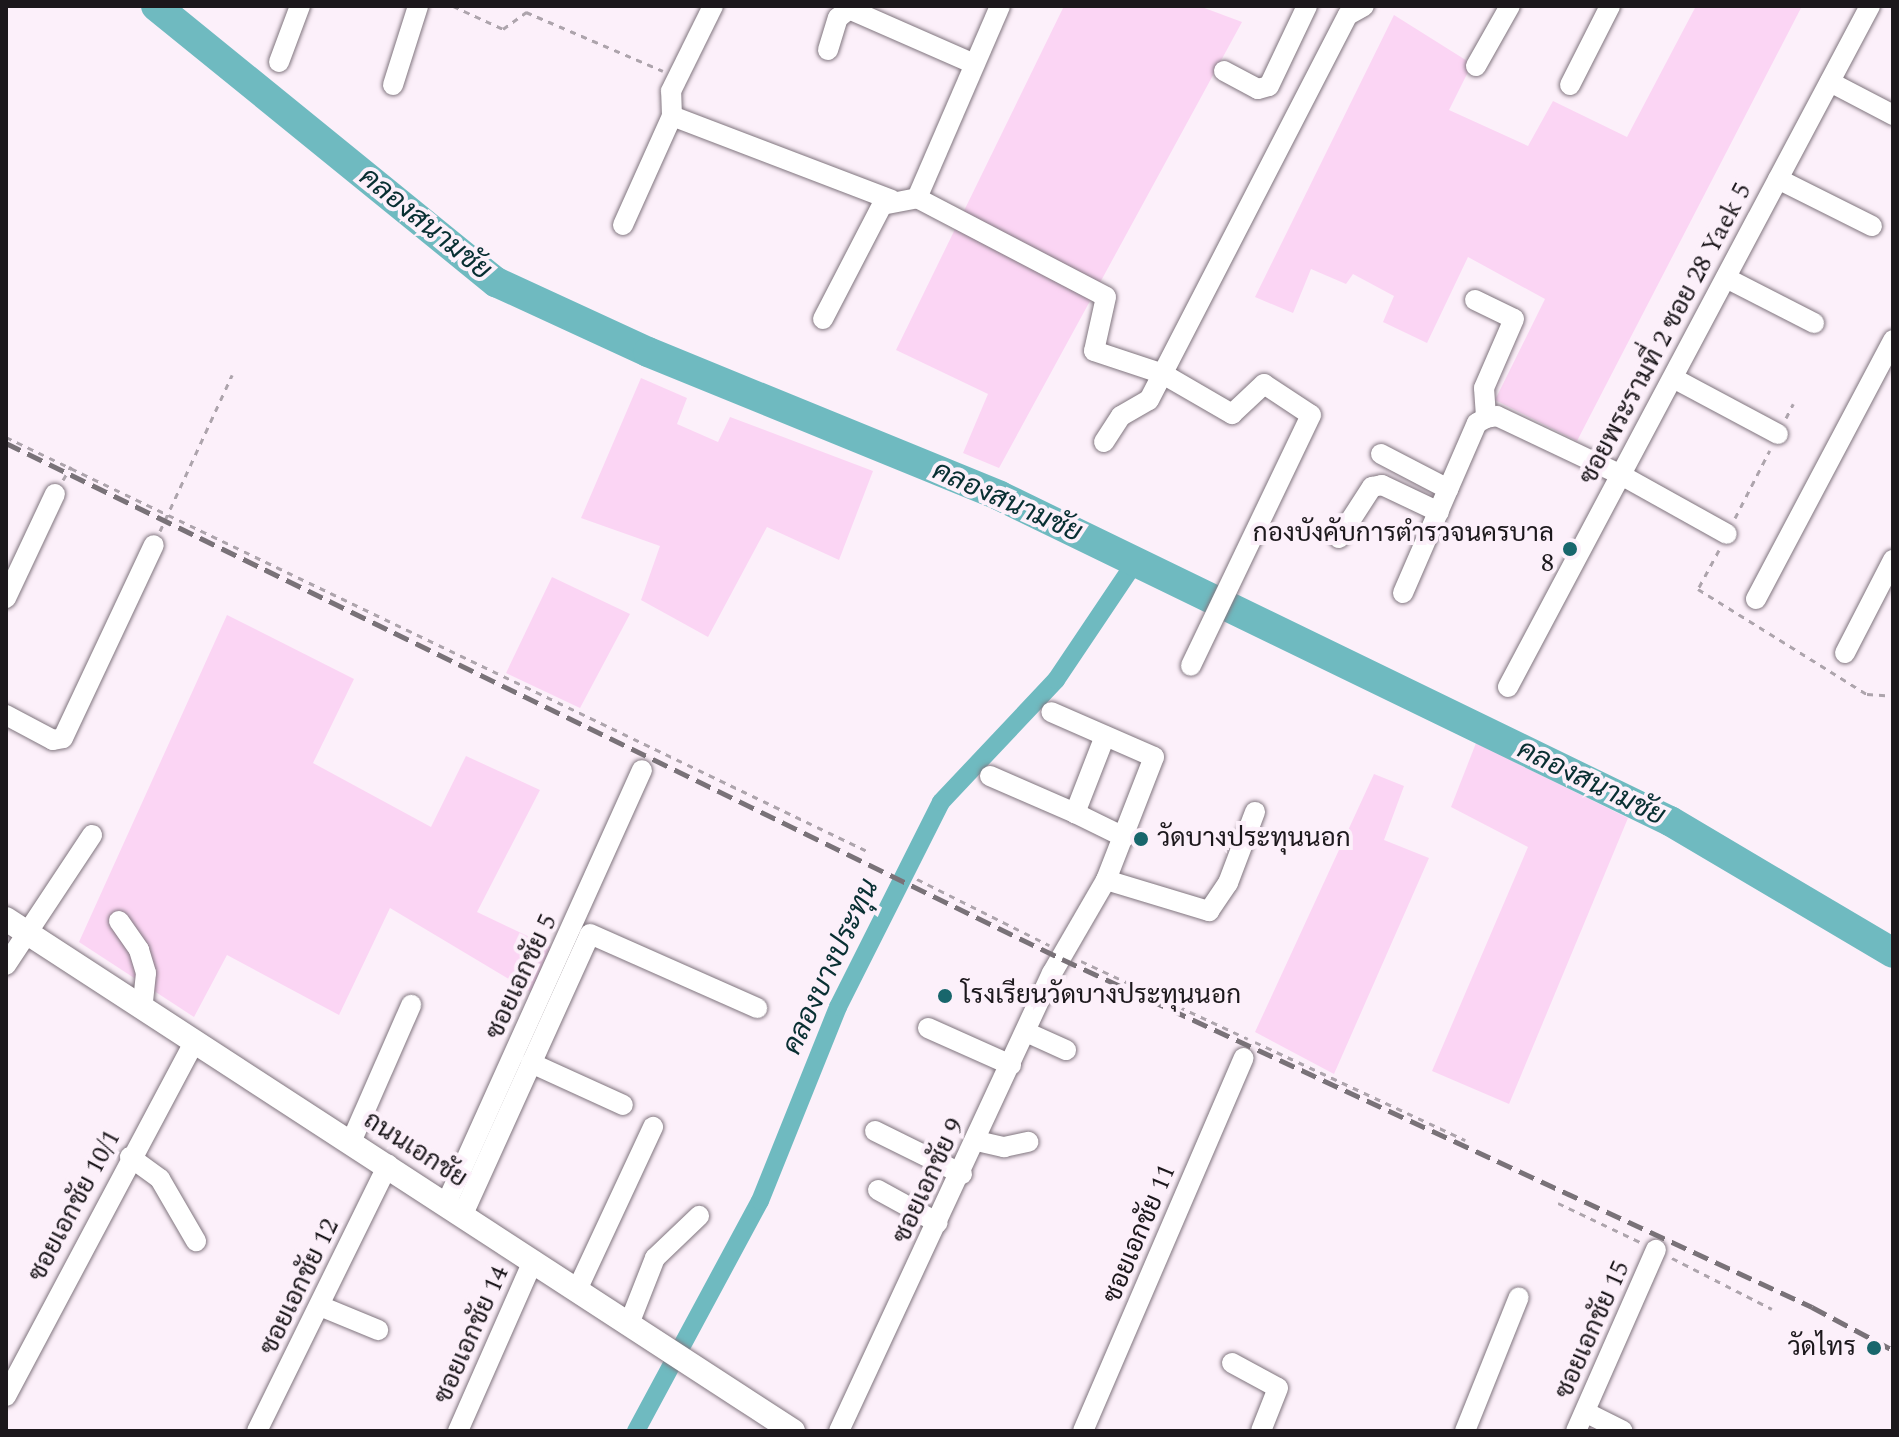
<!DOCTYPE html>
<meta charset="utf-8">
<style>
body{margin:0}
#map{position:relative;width:1899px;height:1437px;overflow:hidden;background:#fcf0fa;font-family:Spectral,Sarabun,serif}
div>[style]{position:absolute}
.green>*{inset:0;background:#fbd5f4}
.canal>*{height:18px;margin:-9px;padding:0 9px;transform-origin:9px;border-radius:9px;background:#6fbac0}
.river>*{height:30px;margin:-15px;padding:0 15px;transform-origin:15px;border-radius:15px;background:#6fbac0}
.path>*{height:3px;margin-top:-1.5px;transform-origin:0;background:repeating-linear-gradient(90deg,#ada4ac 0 6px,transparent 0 12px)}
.roads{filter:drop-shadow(0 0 2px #80757e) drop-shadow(0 0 2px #80757e)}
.minor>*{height:20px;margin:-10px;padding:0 10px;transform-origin:10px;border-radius:10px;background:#fff}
.major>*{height:24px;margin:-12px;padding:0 12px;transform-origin:12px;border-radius:12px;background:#fff}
.rail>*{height:5px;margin-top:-2.5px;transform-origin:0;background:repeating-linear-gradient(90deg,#797278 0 16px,transparent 0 24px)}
.dots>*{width:22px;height:22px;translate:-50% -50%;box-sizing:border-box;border:4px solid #fcf0fa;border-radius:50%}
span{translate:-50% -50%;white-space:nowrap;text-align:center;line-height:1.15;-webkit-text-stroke:8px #fcf0fa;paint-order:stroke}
.street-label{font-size:26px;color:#1c181c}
.poi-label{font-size:26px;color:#1c181c}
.right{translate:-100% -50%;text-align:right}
.left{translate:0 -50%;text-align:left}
.water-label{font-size:28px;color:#082f32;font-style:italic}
.frame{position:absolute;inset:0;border:8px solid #1c181c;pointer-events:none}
</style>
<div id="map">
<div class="green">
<div style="clip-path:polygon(1064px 6px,1199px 6px,1242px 22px,999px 468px,963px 453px,988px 394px,896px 350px)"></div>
<div style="clip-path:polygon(1696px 6px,1802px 6px,1577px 441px,1495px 400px,1545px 299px,1468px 257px,1427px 343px,1383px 322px,1394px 296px,1353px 274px,1346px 284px,1311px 269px,1293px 313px,1255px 297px,1394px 15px,1472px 64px,1449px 110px,1528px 146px,1553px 101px,1627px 137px)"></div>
<div style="clip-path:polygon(641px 378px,687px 398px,677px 424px,718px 442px,730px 417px,873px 471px,839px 560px,767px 527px,708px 637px,641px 600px,660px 546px,581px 518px)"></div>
<div style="clip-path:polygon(552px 577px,630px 614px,580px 708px,506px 673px)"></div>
<div style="clip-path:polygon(227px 615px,354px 679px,313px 763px,431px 827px,466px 756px,540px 790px,477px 912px,557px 950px,534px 994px,390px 908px,339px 1015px,227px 955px,194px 1017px,79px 942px)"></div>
<div style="clip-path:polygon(1476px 743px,1628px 818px,1509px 1104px,1432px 1071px,1528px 847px,1451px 807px)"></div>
<div style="clip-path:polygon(1374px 774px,1404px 786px,1384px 840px,1429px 858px,1334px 1074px,1255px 1032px)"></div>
</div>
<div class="canal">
<div style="left:636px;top:1431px;width:261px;rotate:-61.7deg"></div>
<div style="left:760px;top:1201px;width:209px;rotate:-68.1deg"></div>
<div style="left:838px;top:1007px;width:229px;rotate:-63.3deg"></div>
<div style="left:941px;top:802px;width:168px;rotate:-46.7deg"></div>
<div style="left:1056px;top:680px;width:140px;rotate:-56.1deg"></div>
</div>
<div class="river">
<div style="left:156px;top:6px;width:438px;rotate:39.1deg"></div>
<div style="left:496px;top:282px;width:167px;rotate:24.7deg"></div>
<div style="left:648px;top:352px;width:380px;rotate:22.2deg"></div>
<div style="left:1000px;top:496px;width:745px;rotate:25.88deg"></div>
<div style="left:1670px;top:821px;width:259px;rotate:30.6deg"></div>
</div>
<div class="path">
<div style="left:453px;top:6px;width:55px;rotate:24.7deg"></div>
<div style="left:503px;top:29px;width:29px;rotate:-36deg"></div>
<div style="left:526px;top:12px;width:149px;rotate:23.3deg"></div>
<div style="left:1786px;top:418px;width:16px;rotate:-63deg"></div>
<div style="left:6px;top:437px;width:958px;rotate:25.68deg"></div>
<div style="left:63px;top:480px;width:16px;rotate:-60deg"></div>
<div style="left:1735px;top:518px;width:76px;rotate:-62.8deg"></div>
<div style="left:160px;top:531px;width:172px;rotate:-65.2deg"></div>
<div style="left:1719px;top:550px;width:44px;rotate:118.3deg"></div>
<div style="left:1698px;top:589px;width:199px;rotate:31.9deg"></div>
<div style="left:1867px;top:694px;width:26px;rotate:4deg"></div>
<div style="left:917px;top:879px;width:148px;rotate:26.6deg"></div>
<div style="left:1081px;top:961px;width:184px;rotate:25deg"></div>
<div style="left:1255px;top:1042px;width:232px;rotate:25deg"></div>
<div style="left:1558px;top:1203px;width:91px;rotate:25.4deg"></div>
<div style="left:1672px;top:1258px;width:112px;rotate:27deg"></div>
</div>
<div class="roads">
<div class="minor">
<div style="left:828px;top:50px;width:34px;rotate:-73deg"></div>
<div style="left:838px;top:18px;width:14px;rotate:-39deg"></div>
<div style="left:849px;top:9px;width:134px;rotate:23.7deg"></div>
<div style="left:279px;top:62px;width:60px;rotate:-69.4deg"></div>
<div style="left:1476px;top:66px;width:69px;rotate:-60.5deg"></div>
<div style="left:1224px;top:71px;width:38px;rotate:28deg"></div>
<div style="left:1258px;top:89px;width:11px;rotate:-15deg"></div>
<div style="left:1269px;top:86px;width:89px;rotate:-64.6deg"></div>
<div style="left:1830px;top:82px;width:71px;rotate:27.6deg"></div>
<div style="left:393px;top:85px;width:83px;rotate:-72.4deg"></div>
<div style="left:1570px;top:85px;width:89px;rotate:-63.1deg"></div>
<div style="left:672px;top:116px;width:235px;rotate:20.9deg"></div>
<div style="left:1778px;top:179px;width:105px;rotate:26.6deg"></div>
<div style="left:917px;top:198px;width:213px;rotate:27.6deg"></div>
<div style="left:1106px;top:297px;width:55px;rotate:102.5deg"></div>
<div style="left:1094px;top:351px;width:73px;rotate:18.4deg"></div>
<div style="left:1163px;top:374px;width:80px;rotate:30.1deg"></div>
<div style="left:1232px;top:414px;width:44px;rotate:-43.2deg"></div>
<div style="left:1264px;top:384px;width:56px;rotate:33.4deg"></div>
<div style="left:1311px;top:415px;width:278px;rotate:115.6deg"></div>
<div style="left:623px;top:225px;width:120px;rotate:-65.8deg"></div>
<div style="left:672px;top:116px;width:25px;rotate:-92deg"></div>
<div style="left:671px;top:91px;width:95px;rotate:-63.7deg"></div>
<div style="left:1726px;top:278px;width:99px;rotate:27.1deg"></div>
<div style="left:1475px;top:300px;width:43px;rotate:26deg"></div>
<div style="left:1514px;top:319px;width:75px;rotate:113.5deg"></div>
<div style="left:1484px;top:388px;width:30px;rotate:86deg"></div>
<div style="left:823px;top:319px;width:128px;rotate:-62.6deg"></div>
<div style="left:882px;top:205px;width:36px;rotate:-11deg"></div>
<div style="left:917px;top:198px;width:209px;rotate:-66.6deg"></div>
<div style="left:1673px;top:378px;width:119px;rotate:28.1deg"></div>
<div style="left:1104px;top:442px;width:31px;rotate:-57deg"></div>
<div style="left:1121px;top:416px;width:32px;rotate:-30deg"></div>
<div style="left:1149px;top:400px;width:433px;rotate:-62.7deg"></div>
<div style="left:1348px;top:15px;width:18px;rotate:-29deg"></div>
<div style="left:1381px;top:454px;width:76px;rotate:27.6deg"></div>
<div style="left:1339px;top:538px;width:61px;rotate:-57.1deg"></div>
<div style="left:1372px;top:487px;width:10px;rotate:-11deg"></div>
<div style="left:1382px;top:485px;width:63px;rotate:25.3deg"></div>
<div style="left:1403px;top:593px;width:185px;rotate:-66.5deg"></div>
<div style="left:1477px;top:423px;width:10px;rotate:-29deg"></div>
<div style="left:1486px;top:418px;width:11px;rotate:-10deg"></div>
<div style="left:1497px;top:416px;width:137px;rotate:25.4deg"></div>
<div style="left:1621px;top:475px;width:121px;rotate:29.1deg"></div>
<div style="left:6px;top:598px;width:115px;rotate:-64.8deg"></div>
<div style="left:1756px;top:599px;width:293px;rotate:-62.1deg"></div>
<div style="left:1845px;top:653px;width:105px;rotate:-62.7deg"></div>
<div style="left:1508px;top:687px;width:771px;rotate:-62.01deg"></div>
<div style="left:6px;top:715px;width:53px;rotate:28deg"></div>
<div style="left:53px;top:740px;width:10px;rotate:-11deg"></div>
<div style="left:63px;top:738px;width:213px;rotate:-64.8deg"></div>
<div style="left:1105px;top:736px;width:83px;rotate:111.3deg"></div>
<div style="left:1075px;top:813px;width:55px;rotate:26.1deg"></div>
<div style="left:990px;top:776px;width:93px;rotate:23.5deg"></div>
<div style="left:1106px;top:880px;width:108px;rotate:16.8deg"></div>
<div style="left:1209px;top:911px;width:34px;rotate:-56deg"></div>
<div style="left:1228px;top:883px;width:76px;rotate:-69.2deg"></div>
<div style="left:119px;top:921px;width:35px;rotate:55deg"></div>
<div style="left:139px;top:950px;width:24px;rotate:73deg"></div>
<div style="left:146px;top:973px;width:36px;rotate:96deg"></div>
<div style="left:6px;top:965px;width:156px;rotate:-56.5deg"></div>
<div style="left:928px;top:1028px;width:91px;rotate:24deg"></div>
<div style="left:1026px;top:1032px;width:44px;rotate:24.2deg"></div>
<div style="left:531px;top:1063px;width:101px;rotate:24.5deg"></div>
<div style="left:875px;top:1131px;width:97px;rotate:26.3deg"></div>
<div style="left:977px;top:1141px;width:28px;rotate:13deg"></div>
<div style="left:1004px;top:1147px;width:25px;rotate:-12deg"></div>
<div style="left:351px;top:1142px;width:150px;rotate:-66.3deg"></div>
<div style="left:130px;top:1157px;width:37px;rotate:36deg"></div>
<div style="left:160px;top:1179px;width:72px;rotate:59.9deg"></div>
<div style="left:878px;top:1190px;width:68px;rotate:28.8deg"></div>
<div style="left:446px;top:1204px;width:476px;rotate:-65.7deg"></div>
<div style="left:463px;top:1214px;width:307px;rotate:-65.6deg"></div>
<div style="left:590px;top:934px;width:183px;rotate:23.9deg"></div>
<div style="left:577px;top:1290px;width:180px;rotate:-65deg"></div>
<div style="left:320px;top:1306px;width:63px;rotate:22.5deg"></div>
<div style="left:629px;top:1324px;width:71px;rotate:-68.5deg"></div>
<div style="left:655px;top:1258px;width:61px;rotate:-43.7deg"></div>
<div style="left:1232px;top:1363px;width:52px;rotate:28.5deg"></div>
<div style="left:1278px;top:1388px;width:46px;rotate:111.6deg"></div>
<div style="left:6px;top:1396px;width:401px;rotate:-62deg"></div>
<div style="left:1585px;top:1412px;width:42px;rotate:26.6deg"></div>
<div style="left:257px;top:1431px;width:297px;rotate:-63.8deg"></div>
<div style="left:458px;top:1431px;width:186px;rotate:-66.2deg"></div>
<div style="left:839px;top:1431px;width:505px;rotate:-65.06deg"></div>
<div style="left:1052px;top:973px;width:108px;rotate:-59.9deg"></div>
<div style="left:1106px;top:880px;width:132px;rotate:-68.7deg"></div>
<div style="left:1154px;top:757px;width:112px;rotate:-156.4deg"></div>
<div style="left:1083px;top:1431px;width:406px;rotate:-66.7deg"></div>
<div style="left:1465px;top:1431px;width:144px;rotate:-68.1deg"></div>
<div style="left:1576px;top:1431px;width:198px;rotate:-66.2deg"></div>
</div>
<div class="major">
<div style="left:6px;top:919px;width:939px;rotate:33.05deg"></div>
</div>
</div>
<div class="rail">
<div style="left:6px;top:443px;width:1175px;rotate:26.04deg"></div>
<div style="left:1062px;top:959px;width:827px;rotate:24.89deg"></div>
<div style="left:1812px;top:1307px;width:92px;rotate:28deg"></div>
</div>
<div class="dots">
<div style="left:1570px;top:549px;background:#18666c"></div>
<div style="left:1141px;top:839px;background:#18666c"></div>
<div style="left:945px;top:996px;background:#18666c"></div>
<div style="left:1874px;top:1348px;background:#18666c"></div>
</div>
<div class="street-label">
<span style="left:1666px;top:334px;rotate:-62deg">ซอยพระรามที่ 2 ซอย 28 Yaek 5</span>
<span style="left:522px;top:977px;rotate:-65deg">ซอยเอกชัย 5</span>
<span style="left:415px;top:1150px;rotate:33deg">ถนนเอกชัย</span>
<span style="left:929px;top:1181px;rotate:-65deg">ซอยเอกชัย 9</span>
<span style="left:75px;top:1206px;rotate:-62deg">ซอยเอกชัย 10/1</span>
<span style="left:1140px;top:1234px;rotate:-67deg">ซอยเอกชัย 11</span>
<span style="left:300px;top:1287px;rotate:-64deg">ซอยเอกชัย 12</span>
<span style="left:1593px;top:1330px;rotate:-66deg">ซอยเอกชัย 15</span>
<span style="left:472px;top:1335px;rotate:-66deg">ซอยเอกชัย 14</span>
</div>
<div class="poi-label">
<span class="right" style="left:1554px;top:549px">กองบังคับการตำรวจนครบาล<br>8</span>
<span class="left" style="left:1157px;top:839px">วัดบางประทุนนอก</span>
<span class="left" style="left:961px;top:996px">โรงเรียนวัดบางประทุนนอก</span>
<span class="right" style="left:1856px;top:1348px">วัดไทร</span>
</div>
<div class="water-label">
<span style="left:425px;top:224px;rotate:39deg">คลองสนามชัย</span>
<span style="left:1007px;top:502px;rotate:24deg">คลองสนามชัย</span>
<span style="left:1591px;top:783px;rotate:26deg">คลองสนามชัย</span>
<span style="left:831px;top:967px;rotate:-65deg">คลองบางประทุน</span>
</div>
<div class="frame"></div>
</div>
